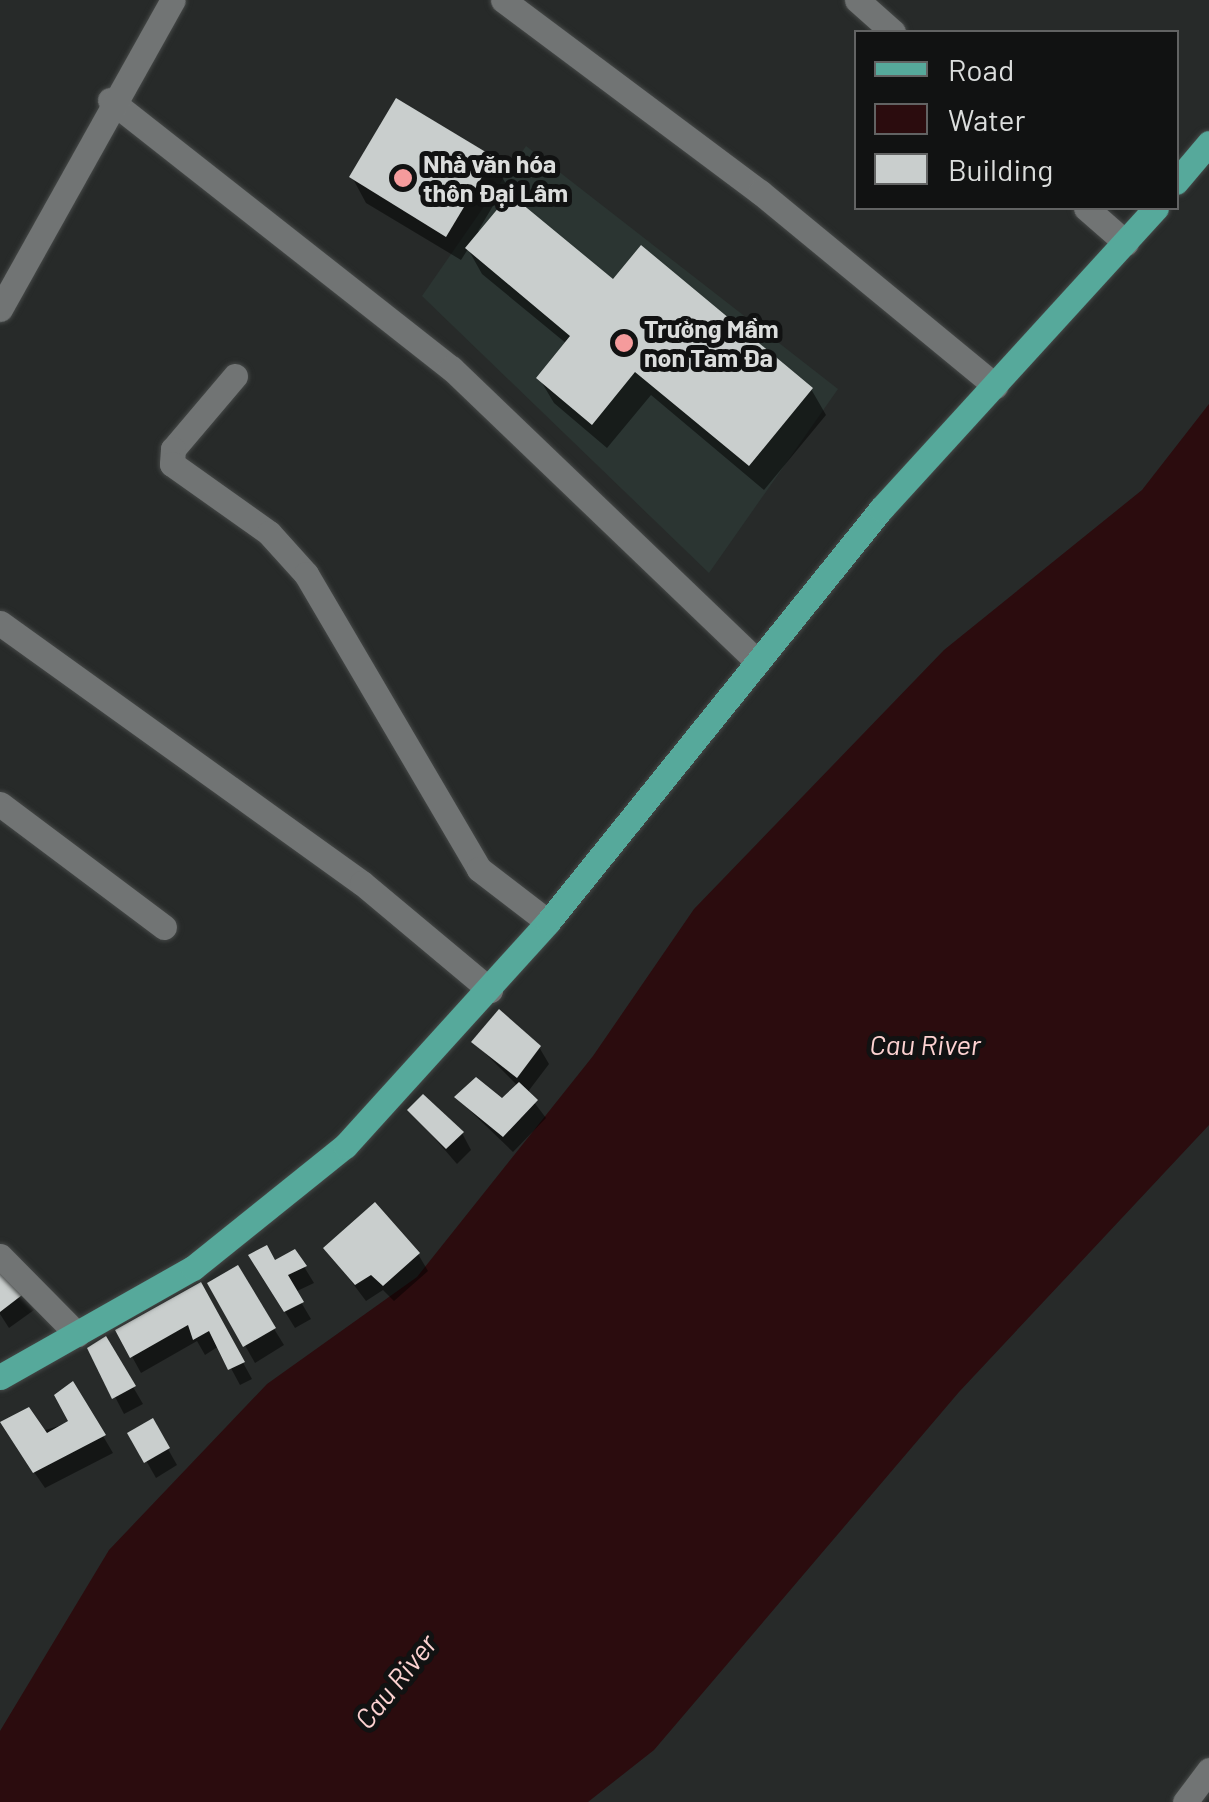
<!DOCTYPE html>
<meta charset="utf-8">
<style>
body{margin:0}
#map{position:relative;width:1209px;height:1802px;overflow:hidden;background:#272a29;font-family:Barlow,sans-serif}
div>[style]{position:absolute}
.built>*{inset:0;background:#2b3532}
.water>*{inset:0;background:#2b0c0e}
.shadow>*{inset:0;background:#0007}
.building>*{inset:0;background:#c9cecd}
.roads{filter:drop-shadow(0 0 2px #454847) drop-shadow(0 0 2px #454847)}
.minor>*{height:25px;margin:-12.5px;padding:0 12.5px;transform-origin:12.5px;border-radius:12.5px;background:#717474}
.major>*{height:25px;margin:-12.5px;padding:0 12.5px;transform-origin:12.5px;border-radius:12.5px;background:#56a99b}
.dots>*{width:28px;height:28px;translate:-50% -50%;box-sizing:border-box;border:5px solid #111212;border-radius:50%}
span{translate:-50% -50%;white-space:nowrap;text-align:center;line-height:1.15;-webkit-text-stroke:10px #111212;paint-order:stroke}
.poi-label{font-size:25px;color:#dbdddc;font-weight:700}
.left{translate:0 -50%;text-align:left}
.water-label{font-size:28px;color:#fdd2d1;font-style:italic}
.legend{position:absolute;left:854px;top:30px;width:325px;height:180px;box-sizing:border-box;background:#111212;border:2px solid #626363;margin:0;padding:12px 18px;list-style:none;font-size:30px;color:#dbdddc}
.legend li{display:flex;align-items:center;gap:20px;height:50px}
.legend b{width:50px;border:2px solid #626363}
</style>
<div id="map">
<div class="built">
<div style="clip-path:polygon(526px 146px,838px 389px,709px 573px,422px 296px)"></div>
</div>
<div class="water">
<div style="clip-path:polygon(1209px 404px,1209px 1125px,959px 1392px,654px 1750px,588px 1802px,0 1802px,0 1731px,109px 1550px,267px 1384px,417px 1277px,593px 1056px,694px 909px,944px 650px,1142px 490px)"></div>
</div>
<div class="shadow">
<div style="clip-path:polygon(492px 159px,506px 184px,478px 231px,613px 282px,811px 389px,826px 415px,764px 490px,651px 395px,607px 448px,554px 403px,539px 378px,567px 344px,482px 274px,468px 249px,461px 260px,366px 203px,352px 177px)"></div>
<div style="clip-path:polygon(474px 1042px,539px 1047px,549px 1064px,527px 1093px,546px 1118px,513px 1152px,457px 1098px,502px 1101px,518px 1086px)"></div>
<div style="clip-path:polygon(410px 1110px,462px 1133px,471px 1150px,457px 1164px)"></div>
<div style="clip-path:polygon(326px 1248px,418px 1254px,428px 1271px,394px 1301px,383px 1290px,366px 1301px)"></div>
<div style="clip-path:polygon(295px 1252px,314px 1283px,295px 1292px,311px 1319px,295px 1328px,261px 1273px)"></div>
<div style="clip-path:polygon(0 1269px,34px 1310px,9px 1328px,0 1314px)"></div>
<div style="clip-path:polygon(237px 1269px,284px 1345px,255px 1363px,210px 1284px)"></div>
<div style="clip-path:polygon(200px 1285px,252px 1379px,240px 1385px,219px 1346px,205px 1355px,197px 1341px,141px 1373px,118px 1331px)"></div>
<div style="clip-path:polygon(105px 1339px,143px 1404px,124px 1414px,90px 1349px)"></div>
<div style="clip-path:polygon(73px 1385px,113px 1453px,45px 1488px,12px 1440px,72px 1422px)"></div>
<div style="clip-path:polygon(152px 1421px,177px 1465px,156px 1478px,131px 1434px)"></div>
</div>
<div class="building">
<div style="clip-path:polygon(396px 98px,494px 157px,446px 237px,349px 177px)"></div>
<div style="clip-path:polygon(510px 194px,613px 279px,641px 245px,813px 388px,749px 466px,635px 372px,592px 425px,536px 378px,570px 336px,465px 248px)"></div>
<div style="clip-path:polygon(499px 1009px,541px 1046px,517px 1078px,471px 1042px)"></div>
<div style="clip-path:polygon(476px 1077px,502px 1098px,519px 1082px,538px 1100px,503px 1137px,454px 1097px)"></div>
<div style="clip-path:polygon(423px 1094px,464px 1132px,446px 1149px,407px 1110px)"></div>
<div style="clip-path:polygon(375px 1202px,420px 1253px,383px 1286px,371px 1275px,355px 1285px,323px 1248px)"></div>
<div style="clip-path:polygon(267px 1245px,275px 1260px,295px 1249px,307px 1266px,288px 1275px,304px 1302px,284px 1312px,248px 1255px)"></div>
<div style="clip-path:polygon(238px 1265px,276px 1328px,243px 1347px,207px 1283px)"></div>
<div style="clip-path:polygon(0 1266px,26px 1292px,0 1312px)"></div>
<div style="clip-path:polygon(201px 1282px,245px 1362px,228px 1370px,209px 1331px,193px 1340px,188px 1325px,130px 1358px,115px 1330px)"></div>
<div style="clip-path:polygon(106px 1336px,136px 1386px,112px 1399px,87px 1348px)"></div>
<div style="clip-path:polygon(73px 1381px,106px 1435px,33px 1473px,0 1422px,29px 1407px,47px 1433px,68px 1421px,54px 1395px)"></div>
<div style="clip-path:polygon(153px 1418px,170px 1448px,144px 1463px,127px 1433px)"></div>
</div>
<div class="roads">
<div class="minor">
<div style="left:503px;top:0;width:321px;rotate:36.8deg"></div>
<div style="left:760px;top:192px;width:305px;rotate:39.5deg"></div>
<div style="left:857px;top:0;width:48px;rotate:41.6deg"></div>
<div style="left:110px;top:100px;width:434px;rotate:38.2deg"></div>
<div style="left:451px;top:368px;width:420px;rotate:43.8deg"></div>
<div style="left:1086px;top:208px;width:53px;rotate:41.2deg"></div>
<div style="left:0;top:309px;width:354px;rotate:-60.8deg"></div>
<div style="left:235px;top:376px;width:96px;rotate:130.3deg"></div>
<div style="left:173px;top:449px;width:15px;rotate:94deg"></div>
<div style="left:172px;top:464px;width:119px;rotate:35.4deg"></div>
<div style="left:269px;top:533px;width:55px;rotate:47.9deg"></div>
<div style="left:306px;top:574px;width:342px;rotate:59.6deg"></div>
<div style="left:479px;top:869px;width:87px;rotate:37.5deg"></div>
<div style="left:0;top:623px;width:446px;rotate:35.7deg"></div>
<div style="left:362px;top:883px;width:167px;rotate:39.9deg"></div>
<div style="left:0;top:804px;width:205px;rotate:36.9deg"></div>
<div style="left:0;top:1256px;width:110px;rotate:45.4deg"></div>
<div style="left:1185px;top:1802px;width:40px;rotate:-53deg"></div>
</div>
<div class="major">
<div style="left:1176px;top:182px;width:51px;rotate:-49.8deg"></div>
<div style="left:0;top:1377px;width:222px;rotate:-29.5deg"></div>
<div style="left:193px;top:1268px;width:195px;rotate:-38.8deg"></div>
<div style="left:345px;top:1146px;width:302px;rotate:-47.8deg"></div>
<div style="left:548px;top:922px;width:531px;rotate:-51.12deg"></div>
<div style="left:881px;top:509px;width:408px;rotate:-47.6deg"></div>
</div>
</div>
<div class="dots">
<div style="left:403px;top:178px;background:#f59b9c"></div>
<div style="left:624px;top:343px;background:#f59b9c"></div>
</div>
<div class="poi-label">
<span class="left" style="left:423px;top:178px">Nhà văn hóa<br>thôn Đại Lâm</span>
<span class="left" style="left:644px;top:343px">Trường Mầm<br>non Tam Đa</span>
</div>
<div class="water-label">
<span style="left:925px;top:1044px">Cau River</span>
<span style="left:395px;top:1681px;rotate:-51deg">Cau River</span>
</div>
<ul class="legend">
<li><b style="height:12px;background:#56a99b"></b>Road</li>
<li><b style="height:28px;background:#2b0c0e"></b>Water</li>
<li><b style="height:28px;background:#c9cecd"></b>Building</li>
</ul>
</div>
